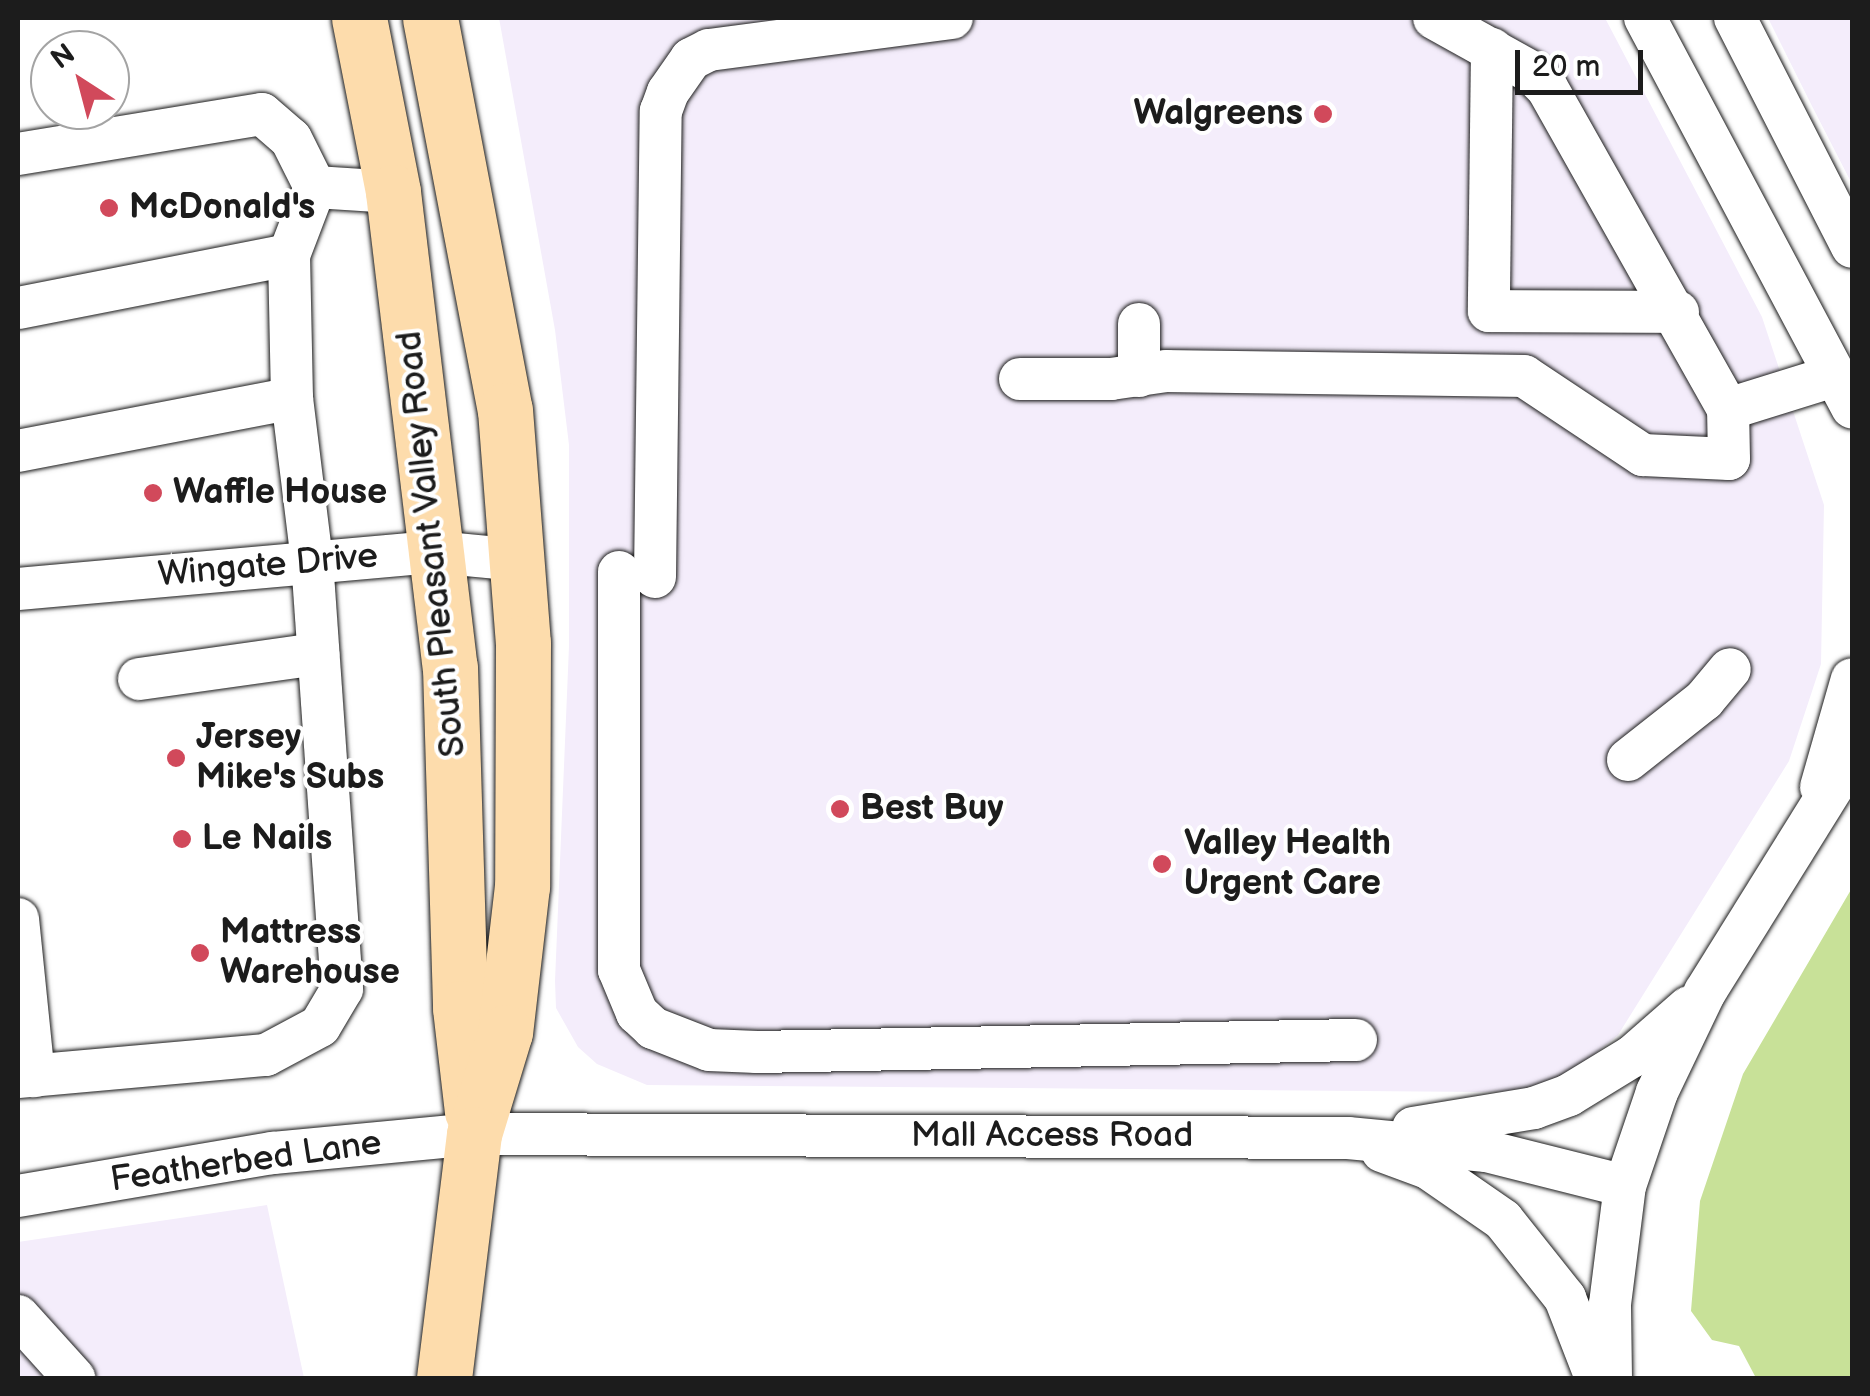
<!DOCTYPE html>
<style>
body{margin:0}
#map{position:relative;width:1870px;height:1396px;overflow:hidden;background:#fff;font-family:"Balsamiq Sans",sans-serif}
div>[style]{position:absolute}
.built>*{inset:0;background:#f4edfb}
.green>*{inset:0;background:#c8e198}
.roads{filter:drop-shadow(0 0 2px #1c1c1c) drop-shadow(0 0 2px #1c1c1c)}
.minor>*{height:42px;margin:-21px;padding:0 21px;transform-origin:21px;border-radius:21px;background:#fff}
.major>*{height:55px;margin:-27.5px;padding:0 27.5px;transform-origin:27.5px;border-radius:27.5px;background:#fddcac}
.dots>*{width:28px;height:28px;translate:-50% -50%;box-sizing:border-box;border:5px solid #fff;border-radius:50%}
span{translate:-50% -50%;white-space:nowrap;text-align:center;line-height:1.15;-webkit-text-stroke:8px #fff;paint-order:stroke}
.poi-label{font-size:35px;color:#1c1c1c;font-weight:700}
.right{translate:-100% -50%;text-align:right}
.left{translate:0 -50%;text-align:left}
.street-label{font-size:35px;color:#1c1c1c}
.frame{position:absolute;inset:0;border:20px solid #1c1c1c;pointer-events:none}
.north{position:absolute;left:30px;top:30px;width:100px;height:100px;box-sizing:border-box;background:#fff;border:2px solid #a4a4a4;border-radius:50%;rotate:324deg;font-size:28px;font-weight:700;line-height:40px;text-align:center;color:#1c1c1c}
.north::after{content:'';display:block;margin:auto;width:35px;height:45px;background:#d1495b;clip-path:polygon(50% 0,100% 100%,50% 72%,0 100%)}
.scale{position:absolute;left:1515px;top:50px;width:128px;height:45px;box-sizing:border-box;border:5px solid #1c1c1c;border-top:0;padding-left:12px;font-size:30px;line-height:35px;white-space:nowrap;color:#1c1c1c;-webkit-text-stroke:8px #fff;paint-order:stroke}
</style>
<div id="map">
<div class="built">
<div style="clip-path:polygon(499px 18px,1605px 18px,1762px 317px,1824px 505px,1821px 664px,1789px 761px,1618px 1035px,1574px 1071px,1520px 1091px,1482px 1092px,647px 1085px,597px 1064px,578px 1047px,556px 1008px,555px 981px,569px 646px,569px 445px,555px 330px)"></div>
<div style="clip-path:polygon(1768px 18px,1852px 18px,1852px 184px,1812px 106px)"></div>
<div style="clip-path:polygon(267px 1205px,304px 1378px,18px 1378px,18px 1242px)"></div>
</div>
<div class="green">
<div style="clip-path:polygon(1852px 888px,1852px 1378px,1756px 1378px,1739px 1346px,1712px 1340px,1691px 1311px,1700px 1201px,1743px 1074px)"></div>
</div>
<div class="roads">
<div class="minor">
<div style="left:1645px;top:18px;width:441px;rotate:62deg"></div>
<div style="left:1735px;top:18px;width:257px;rotate:62.9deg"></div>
<div style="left:1492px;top:49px;width:262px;rotate:90.7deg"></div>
<div style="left:1489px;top:311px;width:189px;rotate:0.3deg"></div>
<div style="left:18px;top:154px;width:247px;rotate:-9.3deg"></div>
<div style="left:262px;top:114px;width:38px;rotate:41deg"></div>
<div style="left:291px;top:139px;width:54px;rotate:63.4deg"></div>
<div style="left:315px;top:187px;width:73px;rotate:110.9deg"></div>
<div style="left:289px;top:255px;width:276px;rotate:168.9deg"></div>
<div style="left:315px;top:187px;width:78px;rotate:3.7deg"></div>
<div style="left:1139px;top:376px;width:52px;rotate:-90deg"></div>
<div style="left:1020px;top:379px;width:91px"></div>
<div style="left:1111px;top:379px;width:56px;rotate:-8.3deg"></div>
<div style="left:1166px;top:371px;width:358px;rotate:0.8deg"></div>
<div style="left:1524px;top:376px;width:143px;rotate:33.6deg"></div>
<div style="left:1643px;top:455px;width:86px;rotate:2.7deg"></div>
<div style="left:1729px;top:459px;width:50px;rotate:-91.1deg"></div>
<div style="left:1728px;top:409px;width:369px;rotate:-119.4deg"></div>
<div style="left:1547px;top:88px;width:23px;rotate:-135deg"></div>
<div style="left:1531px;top:72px;width:111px;rotate:-150.9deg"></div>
<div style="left:1728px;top:409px;width:111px;rotate:-17.3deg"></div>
<div style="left:18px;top:451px;width:279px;rotate:-10.9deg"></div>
<div style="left:619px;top:572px;width:398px;rotate:90deg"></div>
<div style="left:619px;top:970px;width:47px;rotate:67.3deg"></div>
<div style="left:637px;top:1013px;width:22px;rotate:43deg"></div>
<div style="left:653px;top:1028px;width:60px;rotate:21.4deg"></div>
<div style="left:709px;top:1050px;width:48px;rotate:2.4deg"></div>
<div style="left:757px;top:1052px;width:599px;rotate:-1.15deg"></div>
<div style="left:655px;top:577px;width:466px;rotate:-89.3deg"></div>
<div style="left:661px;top:111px;width:20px;rotate:-70deg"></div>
<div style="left:668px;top:92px;width:40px;rotate:-55.1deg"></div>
<div style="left:691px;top:59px;width:20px;rotate:-27deg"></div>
<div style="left:709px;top:50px;width:245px;rotate:-7.5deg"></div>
<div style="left:18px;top:589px;width:419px;rotate:-5.1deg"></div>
<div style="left:435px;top:552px;width:85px;rotate:5.4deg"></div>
<div style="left:139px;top:679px;width:181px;rotate:-8deg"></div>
<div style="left:1628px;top:760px;width:97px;rotate:-38.3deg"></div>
<div style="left:1704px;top:700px;width:40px;rotate:-50deg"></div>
<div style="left:1821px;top:787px;width:112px;rotate:-74deg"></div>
<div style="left:18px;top:919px;width:158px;rotate:84.2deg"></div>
<div style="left:18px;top:1077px;width:249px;rotate:-5.1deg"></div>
<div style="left:266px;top:1055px;width:61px;rotate:-28.2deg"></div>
<div style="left:320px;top:1026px;width:43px;rotate:-59.3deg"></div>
<div style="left:342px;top:989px;width:429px;rotate:-94deg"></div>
<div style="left:312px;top:561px;width:164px;rotate:-97deg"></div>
<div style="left:292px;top:398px;width:143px;rotate:-91.2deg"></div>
<div style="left:1413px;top:1128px;width:123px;rotate:-9.4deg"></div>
<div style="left:1534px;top:1108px;width:37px;rotate:-20deg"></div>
<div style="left:1569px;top:1095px;width:75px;rotate:-31.4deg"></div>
<div style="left:1633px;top:1056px;width:74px;rotate:-41.2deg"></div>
<div style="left:1382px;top:1151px;width:49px;rotate:20.3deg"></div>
<div style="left:1428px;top:1168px;width:91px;rotate:34.7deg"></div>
<div style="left:1503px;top:1220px;width:100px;rotate:51.5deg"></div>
<div style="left:1565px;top:1298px;width:86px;rotate:68.8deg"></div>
<div style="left:18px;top:1196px;width:259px;rotate:-9.6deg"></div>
<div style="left:273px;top:1153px;width:202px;rotate:-5.4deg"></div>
<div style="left:474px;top:1134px;width:874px;rotate:0.26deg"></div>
<div style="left:1348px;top:1138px;width:139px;rotate:5.4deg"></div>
<div style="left:1486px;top:1151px;width:143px;rotate:14.1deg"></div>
<div style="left:18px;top:1316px;width:84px;rotate:47.9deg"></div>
<div style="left:1611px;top:1378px;width:74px;rotate:-90.8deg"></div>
<div style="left:1610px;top:1304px;width:119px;rotate:-82.8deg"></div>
<div style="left:1625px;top:1186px;width:99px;rotate:-71.2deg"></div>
<div style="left:1657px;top:1092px;width:111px;rotate:-64.4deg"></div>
<div style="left:1705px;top:992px;width:278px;rotate:-58.1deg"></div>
</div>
<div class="major">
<div style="left:359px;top:18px;width:177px;rotate:78.9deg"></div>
<div style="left:393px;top:192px;width:478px;rotate:83.2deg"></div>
<div style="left:450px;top:667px;width:341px;rotate:88.3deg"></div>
<div style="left:460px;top:1008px;width:104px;rotate:83.4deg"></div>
<div style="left:430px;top:18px;width:399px;rotate:79.2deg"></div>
<div style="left:505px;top:410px;width:234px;rotate:85.6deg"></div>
<div style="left:523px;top:643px;width:243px;rotate:90.2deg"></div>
<div style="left:522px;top:886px;width:147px;rotate:96.6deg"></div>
<div style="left:505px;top:1032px;width:107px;rotate:106.9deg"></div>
<div style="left:474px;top:1134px;width:246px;rotate:97deg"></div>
</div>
</div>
<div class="dots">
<div style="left:1323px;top:114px;background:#d1495b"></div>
<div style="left:109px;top:208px;background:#d1495b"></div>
<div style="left:153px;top:493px;background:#d1495b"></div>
<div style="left:176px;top:758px;background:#d1495b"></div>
<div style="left:840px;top:809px;background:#d1495b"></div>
<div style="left:182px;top:839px;background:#d1495b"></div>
<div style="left:1162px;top:864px;background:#d1495b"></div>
<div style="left:200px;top:953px;background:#d1495b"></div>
</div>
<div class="poi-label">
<span class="right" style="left:1303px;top:114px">Walgreens</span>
<span class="left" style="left:129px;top:208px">McDonald's</span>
<span class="left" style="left:173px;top:493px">Waffle House</span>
<span class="left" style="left:196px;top:758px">Jersey<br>Mike's Subs</span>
<span class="left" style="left:860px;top:809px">Best Buy</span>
<span class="left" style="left:202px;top:839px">Le Nails</span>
<span class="left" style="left:1184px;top:864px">Valley Health<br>Urgent Care</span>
<span class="left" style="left:220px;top:953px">Mattress<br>Warehouse</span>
</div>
<div class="street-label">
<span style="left:432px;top:544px;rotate:-96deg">South Pleasant Valley Road</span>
<span style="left:268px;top:566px;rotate:-5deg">Wingate Drive</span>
<span style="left:1052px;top:1136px">Mall Access Road</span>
<span style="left:246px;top:1162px;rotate:-8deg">Featherbed Lane</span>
</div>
<div class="frame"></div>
<div class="north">N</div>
<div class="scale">20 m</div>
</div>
